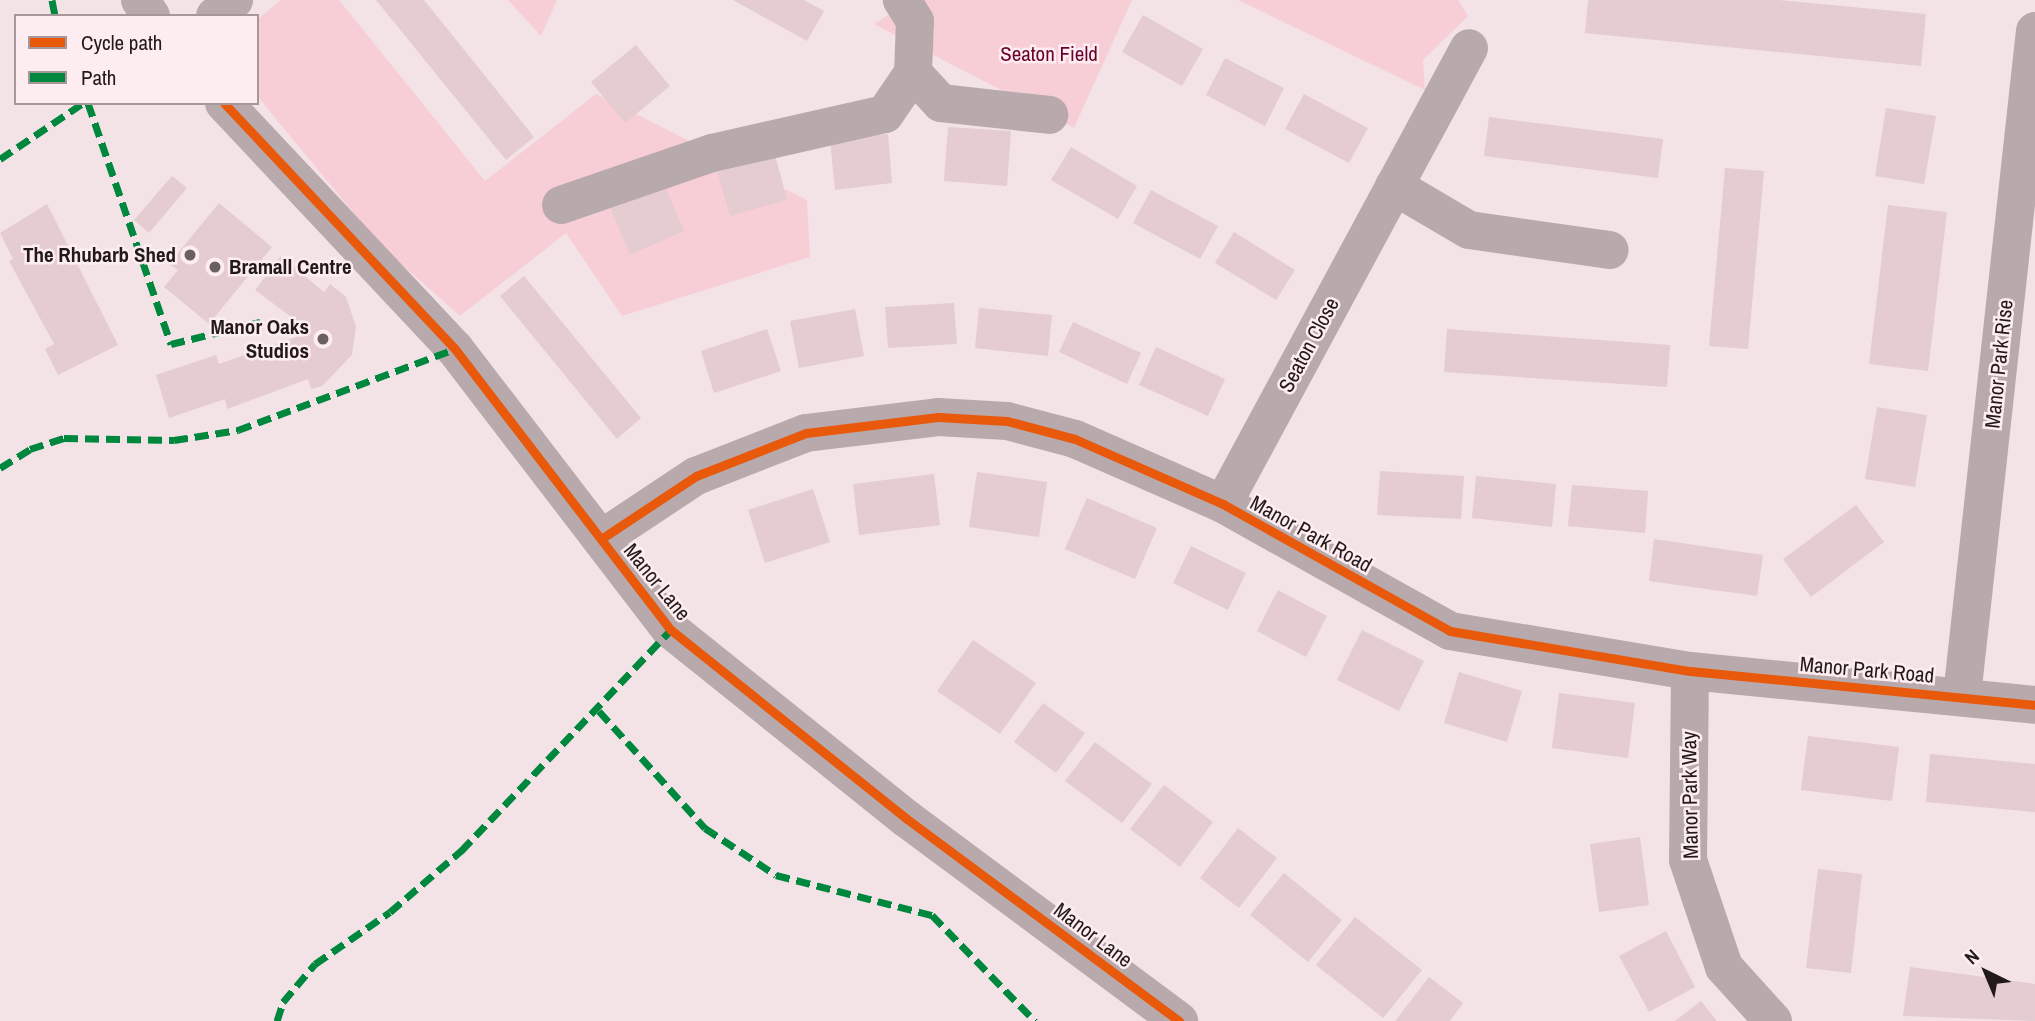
<!DOCTYPE html>
<style>
body{margin:0}
#map{position:relative;width:2035px;height:1021px;overflow:hidden;background:#f3e3e6;font-family:"Archivo Narrow",sans-serif}
div>[style]{position:absolute}
.green>*{inset:0;background:#f7ced6}
.building>*{inset:0;background:#e4ccd0}
.minor>*{height:38px;margin:-19px;padding:0 19px;transform-origin:19px;border-radius:19px;background:#b8aaac}
.quiet>*{height:7px;margin-top:-3.5px;transform-origin:0;background:repeating-linear-gradient(90deg,#00873e 0 14px,transparent 0 21px)}
.cycleway>*{height:9px;margin:-4.5px;padding:0 4.5px;transform-origin:4.5px;border-radius:4.5px;background:#e8590c}
.dots>*{width:19px;height:19px;translate:-50% -50%;box-sizing:border-box;border:4px solid #feedf0;border-radius:50%}
span{translate:-50% -50%;white-space:nowrap;text-align:center;line-height:1.15;-webkit-text-stroke:5px #feedf0;paint-order:stroke}
.park-label{font-size:21px;color:#6b002c}
.poi-label{font-size:21px;color:#22191a;font-weight:700}
.right{translate:-100% -50%;text-align:right}
.left{translate:0 -50%;text-align:left}
.street-label{font-size:21px;color:#22191a}
.legend{position:absolute;left:14px;top:14px;width:245px;height:91px;box-sizing:border-box;background:#feedf0;border:2px solid #a6989a;margin:0;padding:9px 12px;list-style:none;font-size:21px;color:#22191a}
.legend li{display:flex;align-items:center;gap:14px;height:35px}
.legend b{width:35px;border:2px solid #a6989a}
.north{position:absolute;left:1951px;top:937px;width:70px;height:70px;-webkit-text-stroke:5px #feedf0;paint-order:stroke;rotate:317deg;font-size:19px;font-weight:700;line-height:28px;text-align:center;color:#22191a}
.north::after{content:'';display:block;margin:auto;width:24px;height:32px;background:#22191a;clip-path:polygon(50% 0,100% 100%,50% 72%,0 100%)}
</style>
<div id="map">
<div class="green">
<div style="clip-path:polygon(281px 0,339px 0,485px 181px,596px 94px,807px 200px,810px 257px,622px 316px,566px 233px,460px 316px,381px 246px,257px 96px,257px 20px)"></div>
<div style="clip-path:polygon(508px 0,557px 0,541px 36px)"></div>
<div style="clip-path:polygon(912px 0,1132px 0,1074px 128px,874px 24px)"></div>
<div style="clip-path:polygon(1238px 0,1458px 0,1468px 16px,1423px 60px,1425px 90px)"></div>
</div>
<div class="building">
<div style="clip-path:polygon(376px 0,424px 0,534px 137px,506px 160px)"></div>
<div style="clip-path:polygon(733px 0,804px 0,824px 11px,807px 41px)"></div>
<div style="clip-path:polygon(1588px 0,1779px 0,1926px 14px,1921px 66px,1585px 33px)"></div>
<div style="clip-path:polygon(1143px 15px,1203px 49px,1182px 86px,1122px 52px)"></div>
<div style="clip-path:polygon(636px 45px,670px 86px,625px 123px,591px 82px)"></div>
<div style="clip-path:polygon(1225px 58px,1284px 88px,1265px 126px,1206px 95px)"></div>
<div style="clip-path:polygon(1304px 94px,1368px 128px,1349px 163px,1285px 129px)"></div>
<div style="clip-path:polygon(1886px 108px,1936px 116px,1924px 184px,1875px 176px)"></div>
<div style="clip-path:polygon(1489px 117px,1663px 139px,1658px 178px,1484px 156px)"></div>
<div style="clip-path:polygon(948px 127px,1011px 131px,1007px 186px,944px 181px)"></div>
<div style="clip-path:polygon(888px 134px,892px 183px,835px 190px,830px 140px)"></div>
<div style="clip-path:polygon(1071px 147px,1137px 186px,1118px 219px,1051px 180px)"></div>
<div style="clip-path:polygon(774px 151px,787px 200px,730px 216px,716px 167px)"></div>
<div style="clip-path:polygon(1725px 168px,1764px 171px,1748px 349px,1709px 346px)"></div>
<div style="clip-path:polygon(172px 176px,187px 188px,149px 233px,134px 220px)"></div>
<div style="clip-path:polygon(664px 184px,684px 231px,630px 255px,610px 207px)"></div>
<div style="clip-path:polygon(1151px 190px,1218px 226px,1200px 259px,1133px 223px)"></div>
<div style="clip-path:polygon(219px 203px,272px 247px,209px 324px,164px 287px,178px 270px,169px 264px)"></div>
<div style="clip-path:polygon(47px 204px,118px 345px,58px 375px,45px 349px,54px 344px,9px 261px,13px 259px,0 233px)"></div>
<div style="clip-path:polygon(1888px 205px,1947px 212px,1928px 371px,1869px 364px)"></div>
<div style="clip-path:polygon(1234px 232px,1295px 270px,1276px 300px,1215px 263px)"></div>
<div style="clip-path:polygon(281px 256px,324px 292px,330px 284px,346px 297px,356px 327px,352px 355px,322px 386px,311px 389px,308px 379px,227px 409px,225px 399px,169px 418px,156px 375px,216px 355px,219px 364px,299px 336px,292px 328px,298px 322px,255px 290px)"></div>
<div style="clip-path:polygon(524px 276px,641px 418px,617px 439px,500px 296px)"></div>
<div style="clip-path:polygon(954px 303px,957px 344px,888px 348px,885px 307px)"></div>
<div style="clip-path:polygon(979px 308px,1052px 315px,1048px 356px,975px 348px)"></div>
<div style="clip-path:polygon(855px 309px,864px 356px,799px 368px,790px 321px)"></div>
<div style="clip-path:polygon(1073px 322px,1141px 353px,1127px 384px,1059px 352px)"></div>
<div style="clip-path:polygon(767px 329px,781px 371px,714px 393px,701px 351px)"></div>
<div style="clip-path:polygon(1447px 329px,1670px 345px,1667px 387px,1444px 372px)"></div>
<div style="clip-path:polygon(1156px 347px,1225px 379px,1208px 416px,1139px 385px)"></div>
<div style="clip-path:polygon(1877px 407px,1927px 415px,1915px 487px,1865px 479px)"></div>
<div style="clip-path:polygon(1380px 471px,1464px 476px,1461px 519px,1377px 515px)"></div>
<div style="clip-path:polygon(977px 472px,1047px 482px,1039px 537px,969px 527px)"></div>
<div style="clip-path:polygon(934px 474px,940px 525px,859px 535px,853px 484px)"></div>
<div style="clip-path:polygon(1476px 476px,1556px 484px,1552px 527px,1472px 518px)"></div>
<div style="clip-path:polygon(1572px 485px,1648px 491px,1645px 533px,1568px 526px)"></div>
<div style="clip-path:polygon(813px 489px,830px 542px,765px 563px,748px 510px)"></div>
<div style="clip-path:polygon(1087px 498px,1157px 528px,1135px 579px,1065px 549px)"></div>
<div style="clip-path:polygon(1856px 505px,1884px 542px,1811px 597px,1783px 559px)"></div>
<div style="clip-path:polygon(1654px 539px,1763px 555px,1757px 596px,1649px 581px)"></div>
<div style="clip-path:polygon(1191px 546px,1246px 573px,1228px 610px,1173px 583px)"></div>
<div style="clip-path:polygon(1278px 590px,1327px 616px,1306px 657px,1257px 631px)"></div>
<div style="clip-path:polygon(1362px 630px,1424px 661px,1399px 711px,1337px 680px)"></div>
<div style="clip-path:polygon(973px 640px,1036px 683px,1000px 734px,937px 691px)"></div>
<div style="clip-path:polygon(1459px 672px,1522px 691px,1507px 742px,1444px 723px)"></div>
<div style="clip-path:polygon(1559px 693px,1635px 703px,1628px 758px,1552px 748px)"></div>
<div style="clip-path:polygon(1043px 703px,1085px 733px,1056px 773px,1014px 742px)"></div>
<div style="clip-path:polygon(1808px 736px,1899px 747px,1892px 801px,1801px 790px)"></div>
<div style="clip-path:polygon(1095px 742px,1152px 784px,1122px 823px,1065px 781px)"></div>
<div style="clip-path:polygon(1930px 754px,2035px 764px,2035px 812px,1926px 802px)"></div>
<div style="clip-path:polygon(1164px 785px,1213px 822px,1180px 867px,1130px 829px)"></div>
<div style="clip-path:polygon(1238px 828px,1277px 858px,1239px 908px,1200px 878px)"></div>
<div style="clip-path:polygon(1640px 837px,1649px 905px,1599px 912px,1590px 844px)"></div>
<div style="clip-path:polygon(1818px 869px,1862px 874px,1851px 973px,1806px 968px)"></div>
<div style="clip-path:polygon(1284px 873px,1342px 920px,1308px 962px,1250px 915px)"></div>
<div style="clip-path:polygon(1355px 917px,1422px 970px,1383px 1018px,1316px 965px)"></div>
<div style="clip-path:polygon(1666px 931px,1695px 987px,1649px 1012px,1619px 956px)"></div>
<div style="clip-path:polygon(1910px 967px,2035px 984px,2035px 1021px,1903px 1016px)"></div>
<div style="clip-path:polygon(1429px 977px,1463px 1003px,1450px 1021px,1395px 1021px)"></div>
<div style="clip-path:polygon(1701px 1001px,1717px 1021px,1675px 1021px)"></div>
</div>
<div class="minor">
<div style="left:140px;top:0;width:19px;rotate:55deg"></div>
<div style="left:215px;top:16px;width:25px;rotate:-40deg"></div>
<div style="left:913px;top:73px;width:41px;rotate:47deg"></div>
<div style="left:941px;top:103px;width:109px;rotate:6.3deg"></div>
<div style="left:224px;top:103px;width:337px;rotate:46.8deg"></div>
<div style="left:455px;top:349px;width:354px;rotate:52.5deg"></div>
<div style="left:671px;top:630px;width:302px;rotate:38.7deg"></div>
<div style="left:907px;top:819px;width:339px;rotate:36.6deg"></div>
<div style="left:1394px;top:186px;width:87px;rotate:30.4deg"></div>
<div style="left:1469px;top:230px;width:142px;rotate:8.1deg"></div>
<div style="left:561px;top:205px;width:160px;rotate:-19deg"></div>
<div style="left:712px;top:153px;width:177px;rotate:-12.7deg"></div>
<div style="left:885px;top:114px;width:50px;rotate:-55.7deg"></div>
<div style="left:913px;top:73px;width:52px;rotate:-87.8deg"></div>
<div style="left:915px;top:21px;width:25px;rotate:-122deg"></div>
<div style="left:1223px;top:504px;width:518px;rotate:-61.65deg"></div>
<div style="left:601px;top:539px;width:114px;rotate:-33.6deg"></div>
<div style="left:696px;top:476px;width:118px;rotate:-21.4deg"></div>
<div style="left:806px;top:433px;width:133px;rotate:-6.9deg"></div>
<div style="left:938px;top:417px;width:69px;rotate:3.3deg"></div>
<div style="left:1007px;top:421px;width:70px;rotate:14.8deg"></div>
<div style="left:1075px;top:439px;width:162px;rotate:23.7deg"></div>
<div style="left:1223px;top:504px;width:260px;rotate:29.2deg"></div>
<div style="left:1450px;top:631px;width:243px;rotate:9.5deg"></div>
<div style="left:1690px;top:671px;width:347px;rotate:5.6deg"></div>
<div style="left:1690px;top:671px;width:189px;rotate:90.6deg"></div>
<div style="left:1688px;top:860px;width:113px;rotate:71.4deg"></div>
<div style="left:1724px;top:967px;width:73px;rotate:47.8deg"></div>
<div style="left:1962px;top:696px;width:669px;rotate:-83.74deg"></div>
</div>
<div class="quiet">
<div style="left:52px;top:0;width:16px;rotate:79deg"></div>
<div style="left:88px;top:103px;width:255px;rotate:71deg"></div>
<div style="left:171px;top:344px;width:92px;rotate:-13.9deg"></div>
<div style="left:0;top:159px;width:100px;rotate:-34deg"></div>
<div style="left:0;top:468px;width:36px;rotate:-32deg"></div>
<div style="left:30px;top:449px;width:36px;rotate:-18deg"></div>
<div style="left:64px;top:438px;width:110px;rotate:1deg"></div>
<div style="left:174px;top:440px;width:65px;rotate:-8.9deg"></div>
<div style="left:238px;top:430px;width:232px;rotate:-20.5deg"></div>
<div style="left:599px;top:711px;width:158px;rotate:47.8deg"></div>
<div style="left:705px;top:828px;width:85px;rotate:33.5deg"></div>
<div style="left:776px;top:875px;width:161px;rotate:14.4deg"></div>
<div style="left:932px;top:915px;width:148px;rotate:45.8deg"></div>
<div style="left:277px;top:1021px;width:20px;rotate:-72deg"></div>
<div style="left:283px;top:1002px;width:50px;rotate:-49.9deg"></div>
<div style="left:315px;top:964px;width:91px;rotate:-34.7deg"></div>
<div style="left:390px;top:912px;width:94px;rotate:-40.7deg"></div>
<div style="left:461px;top:851px;width:305px;rotate:-46.5deg"></div>
</div>
<div class="cycleway">
<div style="left:224px;top:103px;width:337px;rotate:46.8deg"></div>
<div style="left:455px;top:349px;width:354px;rotate:52.5deg"></div>
<div style="left:671px;top:630px;width:302px;rotate:38.7deg"></div>
<div style="left:907px;top:819px;width:339px;rotate:36.6deg"></div>
<div style="left:601px;top:539px;width:114px;rotate:-33.6deg"></div>
<div style="left:696px;top:476px;width:118px;rotate:-21.4deg"></div>
<div style="left:806px;top:433px;width:133px;rotate:-6.9deg"></div>
<div style="left:938px;top:417px;width:69px;rotate:3.3deg"></div>
<div style="left:1007px;top:421px;width:70px;rotate:14.8deg"></div>
<div style="left:1075px;top:439px;width:162px;rotate:23.7deg"></div>
<div style="left:1223px;top:504px;width:260px;rotate:29.2deg"></div>
<div style="left:1450px;top:631px;width:243px;rotate:9.5deg"></div>
<div style="left:1690px;top:671px;width:347px;rotate:5.6deg"></div>
</div>
<div class="dots">
<div style="left:190px;top:255px;background:#6b6061"></div>
<div style="left:215px;top:267px;background:#6b6061"></div>
<div style="left:323px;top:339px;background:#6b6061"></div>
</div>
<div class="park-label">
<span style="left:1049px;top:54px">Seaton Field</span>
</div>
<div class="poi-label">
<span class="right" style="left:176px;top:255px">The Rhubarb Shed</span>
<span class="left" style="left:229px;top:267px">Bramall Centre</span>
<span class="right" style="left:309px;top:339px">Manor Oaks<br>Studios</span>
</div>
<div class="street-label">
<span style="left:1309px;top:345px;rotate:-62deg">Seaton Close</span>
<span style="left:1999px;top:364px;rotate:-84deg">Manor Park Rise</span>
<span style="left:1311px;top:534px;rotate:29deg">Manor Park Road</span>
<span style="left:657px;top:582px;rotate:51deg">Manor Lane</span>
<span style="left:1867px;top:670px;rotate:5deg">Manor Park Road</span>
<span style="left:1690px;top:795px;rotate:-91deg">Manor Park Way</span>
<span style="left:1093px;top:935px;rotate:37deg">Manor Lane</span>
</div>
<ul class="legend">
<li><b style="height:9px;background:#e8590c"></b>Cycle path</li>
<li><b style="height:9px;background:#00873e"></b>Path</li>
</ul>
<div class="north">N</div>
</div>
